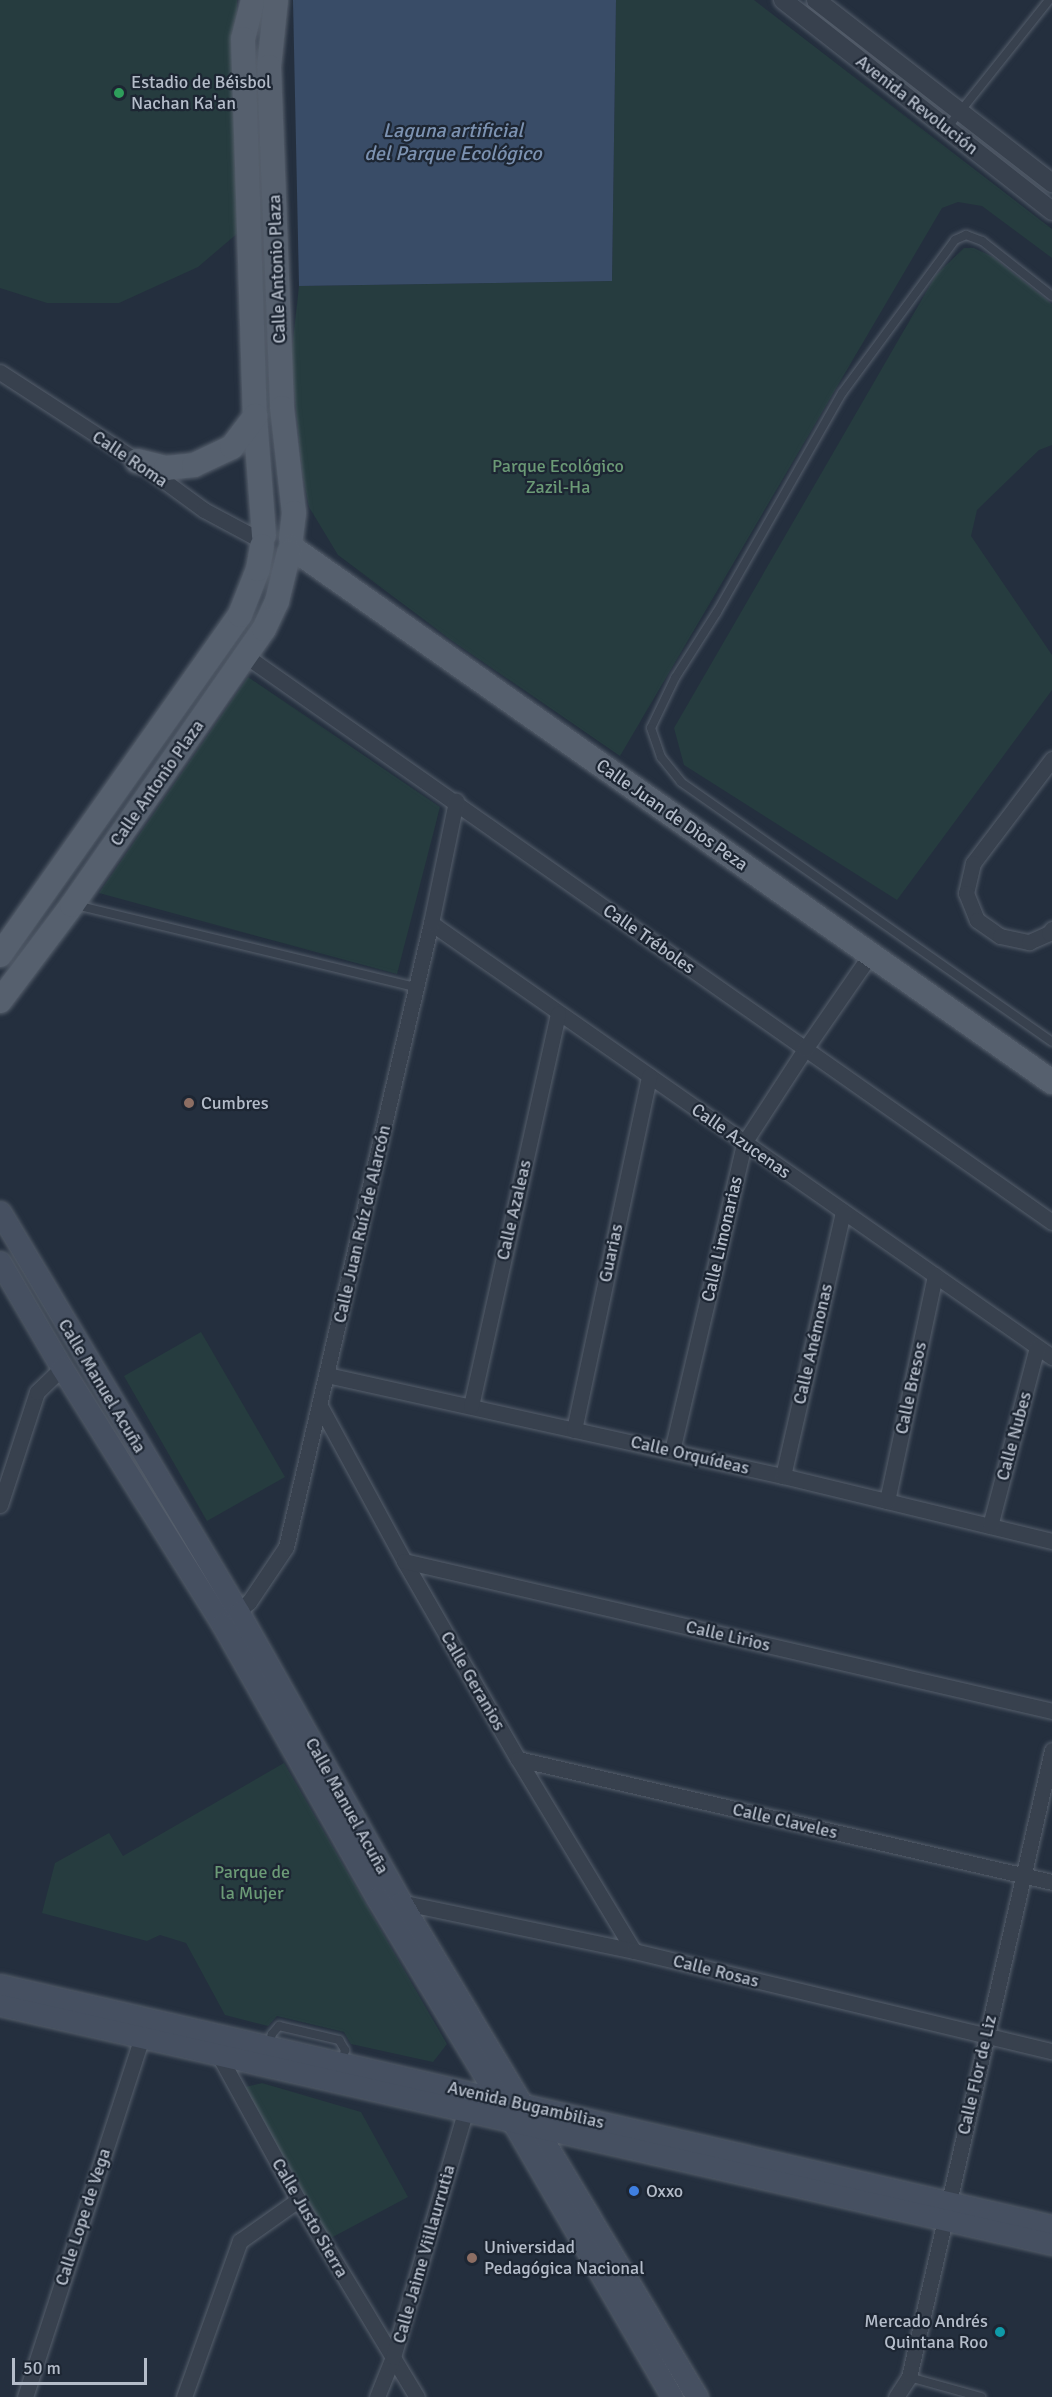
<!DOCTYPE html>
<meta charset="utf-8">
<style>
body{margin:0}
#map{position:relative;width:1052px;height:2397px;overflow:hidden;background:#242f3e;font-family:Signika,sans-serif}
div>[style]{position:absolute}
.green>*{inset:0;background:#263c3f}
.water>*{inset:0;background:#394c67}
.roads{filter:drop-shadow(0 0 2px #565f6c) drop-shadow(0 0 2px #565f6c)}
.service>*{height:8px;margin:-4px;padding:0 4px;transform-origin:4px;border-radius:4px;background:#38414e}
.minor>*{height:15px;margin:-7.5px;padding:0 7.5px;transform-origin:7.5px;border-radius:7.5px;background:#38414e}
.tertiary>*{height:18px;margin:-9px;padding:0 9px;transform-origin:9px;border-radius:9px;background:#38414e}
.secondary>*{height:21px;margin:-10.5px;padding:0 10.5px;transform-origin:10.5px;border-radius:10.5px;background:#465061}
.primary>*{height:24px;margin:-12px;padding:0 12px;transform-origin:12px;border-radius:12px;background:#56606e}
.dots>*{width:16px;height:16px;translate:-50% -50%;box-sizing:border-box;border:3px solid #1d2633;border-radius:50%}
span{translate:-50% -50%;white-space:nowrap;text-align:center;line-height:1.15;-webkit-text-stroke:4.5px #1d2633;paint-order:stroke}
.poi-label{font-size:18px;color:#b4bcc9}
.left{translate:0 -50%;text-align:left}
.right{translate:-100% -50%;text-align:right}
.street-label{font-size:18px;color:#b4bcc9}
.park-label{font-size:18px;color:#6b9a76}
.water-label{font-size:20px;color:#7c92b1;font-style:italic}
.scale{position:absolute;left:12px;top:2358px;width:135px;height:27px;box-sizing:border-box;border:3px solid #b4bcc9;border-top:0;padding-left:8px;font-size:18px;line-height:21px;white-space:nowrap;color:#b4bcc9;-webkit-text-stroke:4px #1d2633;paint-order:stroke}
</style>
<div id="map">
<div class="green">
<div style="clip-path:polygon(0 0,237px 0,239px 232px,198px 267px,119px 303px,47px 303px,0 288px)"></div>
<div style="clip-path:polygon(616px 0,754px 0,1052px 229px,1052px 258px,982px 206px,958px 202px,942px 208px,620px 756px,451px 640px,338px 555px,309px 507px,302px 471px,291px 358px,299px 286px,612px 281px)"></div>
<div style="clip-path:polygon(964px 248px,974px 248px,993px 257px,1052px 304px,1052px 445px,1039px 450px,977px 510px,971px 536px,1052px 655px,1052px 690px,897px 900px,684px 765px,674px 728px,936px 275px)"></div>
<div style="clip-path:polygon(248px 677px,440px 807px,397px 974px,99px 893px)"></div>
<div style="clip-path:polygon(201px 1332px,285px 1477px,207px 1521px,124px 1376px)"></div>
<div style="clip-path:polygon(284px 1763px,447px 2044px,433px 2062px,351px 2044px,344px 2032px,277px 2016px,268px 2026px,225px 2015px,186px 1943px,160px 1935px,147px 1941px,42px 1913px,55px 1863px,109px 1833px,123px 1856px)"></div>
<div style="clip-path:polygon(262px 2083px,361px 2112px,408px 2197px,329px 2239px,245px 2087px)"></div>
</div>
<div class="water">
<div style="clip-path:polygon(293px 0,616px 0,612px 281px,299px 286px)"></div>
</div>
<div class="roads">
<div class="service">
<div style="left:947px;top:128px;width:164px;rotate:-51.4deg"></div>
<div style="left:1052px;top:296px;width:89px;rotate:-141.8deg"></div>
<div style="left:982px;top:241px;width:17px;rotate:-159deg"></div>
<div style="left:966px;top:235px;width:12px;rotate:156deg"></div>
<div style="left:955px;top:240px;width:190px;rotate:126.4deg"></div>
<div style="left:842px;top:393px;width:252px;rotate:119.7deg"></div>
<div style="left:717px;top:612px;width:78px;rotate:122.5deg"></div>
<div style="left:675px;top:678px;width:55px;rotate:115.6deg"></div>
<div style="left:651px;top:728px;width:31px;rotate:71deg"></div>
<div style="left:661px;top:757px;width:32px;rotate:51deg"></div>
<div style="left:681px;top:782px;width:453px;rotate:35deg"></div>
<div style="left:76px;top:905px;width:350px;rotate:13.6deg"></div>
<div style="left:269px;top:2045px;width:11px;rotate:-75deg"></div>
<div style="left:272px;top:2034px;width:11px;rotate:-49deg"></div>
<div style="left:279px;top:2026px;width:62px;rotate:13.1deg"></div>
<div style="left:339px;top:2040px;width:12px;rotate:59deg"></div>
<div style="left:345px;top:2050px;width:12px;rotate:104deg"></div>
<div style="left:909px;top:2377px;width:75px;rotate:15.5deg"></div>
</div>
<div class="minor">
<div style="left:0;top:372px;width:163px;rotate:33deg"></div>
<div style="left:137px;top:461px;width:83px;rotate:36.2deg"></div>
<div style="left:204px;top:510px;width:66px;rotate:28.1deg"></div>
<div style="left:246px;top:656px;width:985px;rotate:35.08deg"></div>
<div style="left:1052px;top:759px;width:131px;rotate:127.2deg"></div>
<div style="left:973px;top:863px;width:31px;rotate:103deg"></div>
<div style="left:966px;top:893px;width:29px;rotate:68deg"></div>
<div style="left:977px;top:920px;width:28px;rotate:35deg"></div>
<div style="left:1000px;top:936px;width:30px;rotate:12deg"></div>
<div style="left:1029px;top:942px;width:22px;rotate:-24deg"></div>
<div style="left:1049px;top:933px;width:5px;rotate:-53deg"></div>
<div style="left:431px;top:923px;width:758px;rotate:34.95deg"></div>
<div style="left:327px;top:1375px;width:467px;rotate:12.5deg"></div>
<div style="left:783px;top:1476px;width:277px;rotate:13.6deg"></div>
<div style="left:320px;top:1406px;width:176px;rotate:61.5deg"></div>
<div style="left:404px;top:1561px;width:228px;rotate:60.1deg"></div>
<div style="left:518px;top:1759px;width:224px;rotate:58.9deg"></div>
<div style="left:471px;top:1406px;width:402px;rotate:-77.5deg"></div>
<div style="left:574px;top:1430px;width:362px;rotate:-78deg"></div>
<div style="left:672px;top:1451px;width:316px;rotate:-76.8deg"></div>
<div style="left:744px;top:1143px;width:112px;rotate:-57deg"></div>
<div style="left:805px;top:1049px;width:114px;rotate:-55.3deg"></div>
<div style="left:783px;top:1476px;width:271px;rotate:-77.2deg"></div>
<div style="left:887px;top:1501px;width:231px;rotate:-78deg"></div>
<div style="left:0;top:1505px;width:119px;rotate:-71.9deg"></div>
<div style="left:37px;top:1392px;width:35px;rotate:-44deg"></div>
<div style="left:990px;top:1526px;width:185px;rotate:-75.3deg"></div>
<div style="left:404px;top:1561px;width:665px;rotate:13.03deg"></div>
<div style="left:231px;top:1618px;width:24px;rotate:-42deg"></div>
<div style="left:249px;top:1602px;width:66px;rotate:-56.1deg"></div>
<div style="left:286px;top:1547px;width:641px;rotate:-76.92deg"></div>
<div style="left:431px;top:923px;width:125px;rotate:-78.4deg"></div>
<div style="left:518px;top:1759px;width:548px;rotate:12.97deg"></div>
<div style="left:395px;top:1901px;width:244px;rotate:11.8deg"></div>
<div style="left:634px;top:1951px;width:430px;rotate:13.5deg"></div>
<div style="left:216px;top:2050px;width:171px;rotate:61.3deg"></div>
<div style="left:298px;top:2200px;width:230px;rotate:58.9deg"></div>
<div style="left:25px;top:2397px;width:379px;rotate:-72deg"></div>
<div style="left:184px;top:2397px;width:166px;rotate:-70.3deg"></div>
<div style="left:240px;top:2241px;width:71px;rotate:-35.3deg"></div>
<div style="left:377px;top:2397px;width:43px;rotate:-68.2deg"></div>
<div style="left:393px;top:2357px;width:259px;rotate:-73.6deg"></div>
<div style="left:896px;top:2397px;width:24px;rotate:-57deg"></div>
<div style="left:909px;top:2377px;width:643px;rotate:-77.15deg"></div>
</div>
<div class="tertiary">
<div style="left:783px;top:0;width:342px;rotate:38.1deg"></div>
<div style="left:816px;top:0;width:299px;rotate:37.8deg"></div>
</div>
<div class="secondary">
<div style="left:0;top:1212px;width:467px;rotate:59.2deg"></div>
<div style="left:239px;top:1613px;width:331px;rotate:60.7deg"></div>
<div style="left:401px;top:1902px;width:577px;rotate:59.12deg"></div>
<div style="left:0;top:1262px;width:123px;rotate:59.7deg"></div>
<div style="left:62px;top:1368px;width:302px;rotate:58deg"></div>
<div style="left:222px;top:1624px;width:315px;rotate:60.5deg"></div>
<div style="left:377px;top:1898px;width:258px;rotate:58.8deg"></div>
<div style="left:511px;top:2119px;width:321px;rotate:59.9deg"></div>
<div style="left:0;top:1985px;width:1079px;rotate:12.9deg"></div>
<div style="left:0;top:2005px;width:1079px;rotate:12.8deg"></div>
</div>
<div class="primary">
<div style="left:253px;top:0;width:40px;rotate:104.4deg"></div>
<div style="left:243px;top:39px;width:377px;rotate:88.2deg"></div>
<div style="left:255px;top:416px;width:120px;rotate:85.7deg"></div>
<div style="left:276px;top:0;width:67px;rotate:96deg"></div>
<div style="left:269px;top:67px;width:341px;rotate:87.8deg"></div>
<div style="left:282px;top:408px;width:106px;rotate:83.5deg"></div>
<div style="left:294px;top:513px;width:25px;rotate:97deg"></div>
<div style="left:137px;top:461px;width:30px;rotate:14deg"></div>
<div style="left:166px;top:468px;width:28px;rotate:-6deg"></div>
<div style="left:194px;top:465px;width:42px;rotate:-25.3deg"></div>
<div style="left:232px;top:447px;width:39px;rotate:-53deg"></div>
<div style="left:291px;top:547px;width:930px;rotate:35.11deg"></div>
<div style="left:0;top:955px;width:416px;rotate:-54.8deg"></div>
<div style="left:240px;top:615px;width:49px;rotate:-68.6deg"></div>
<div style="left:258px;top:569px;width:23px;rotate:-80deg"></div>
<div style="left:0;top:1001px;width:120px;rotate:-53.1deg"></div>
<div style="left:72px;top:905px;width:336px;rotate:-55.2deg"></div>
<div style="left:264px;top:629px;width:31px;rotate:-65deg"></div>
<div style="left:277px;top:601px;width:50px;rotate:-76.2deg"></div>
</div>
</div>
<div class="dots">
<div style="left:119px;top:93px;background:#2e9e5b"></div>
<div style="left:189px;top:1103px;background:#8d6e63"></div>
<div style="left:634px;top:2191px;background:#3f7fe0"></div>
<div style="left:472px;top:2258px;background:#8d6e63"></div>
<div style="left:1000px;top:2332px;background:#0f9aa8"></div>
</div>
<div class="poi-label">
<span class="left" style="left:131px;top:93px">Estadio de Béisbol<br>Nachan Ka'an</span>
<span class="left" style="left:201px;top:1103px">Cumbres</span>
<span class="left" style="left:646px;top:2191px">Oxxo</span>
<span class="left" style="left:484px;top:2258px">Universidad<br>Pedagógica Nacional</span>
<span class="right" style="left:988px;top:2332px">Mercado Andrés<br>Quintana Roo</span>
</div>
<div class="street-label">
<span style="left:917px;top:105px;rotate:38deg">Avenida Revolución</span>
<span style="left:277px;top:269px;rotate:-92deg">Calle Antonio Plaza</span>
<span style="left:130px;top:459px;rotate:34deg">Calle Roma</span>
<span style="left:157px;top:783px;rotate:-55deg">Calle Antonio Plaza</span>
<span style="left:672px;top:815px;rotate:35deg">Calle Juan de Dios Peza</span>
<span style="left:649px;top:939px;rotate:35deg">Calle Tréboles</span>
<span style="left:741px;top:1141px;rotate:35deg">Calle Azucenas</span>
<span style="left:514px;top:1210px;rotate:-77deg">Calle Azaleas</span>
<span style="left:362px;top:1224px;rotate:-77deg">Calle Juan Ruíz de Alarcón</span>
<span style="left:722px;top:1239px;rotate:-77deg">Calle Limonarias</span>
<span style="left:611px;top:1253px;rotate:-78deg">Guarias</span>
<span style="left:813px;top:1344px;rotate:-77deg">Calle Anémonas</span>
<span style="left:102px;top:1386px;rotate:59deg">Calle Manuel Acuña</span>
<span style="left:911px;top:1388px;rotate:-78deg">Calle Bresos</span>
<span style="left:1014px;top:1436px;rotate:-75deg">Calle Nubes</span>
<span style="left:690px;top:1455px;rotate:13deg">Calle Orquídeas</span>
<span style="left:728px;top:1636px;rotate:13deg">Calle Lirios</span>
<span style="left:473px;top:1681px;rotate:60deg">Calle Geranios</span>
<span style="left:347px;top:1806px;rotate:61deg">Calle Manuel Acuña</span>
<span style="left:785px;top:1821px;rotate:13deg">Calle Claveles</span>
<span style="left:716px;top:1971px;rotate:14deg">Calle Rosas</span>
<span style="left:977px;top:2075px;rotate:-77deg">Calle Flor de Liz</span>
<span style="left:526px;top:2105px;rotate:13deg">Avenida Bugambilias</span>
<span style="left:83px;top:2217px;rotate:-72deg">Calle Lope de Vega</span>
<span style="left:310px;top:2218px;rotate:60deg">Calle Justo Sierra</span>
<span style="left:424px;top:2254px;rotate:-74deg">Calle Jaime Viillaurrutia</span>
</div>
<div class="park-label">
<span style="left:558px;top:477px">Parque Ecológico<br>Zazil-Ha</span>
<span style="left:252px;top:1883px">Parque de<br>la Mujer</span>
</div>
<div class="water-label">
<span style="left:453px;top:142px">Laguna artificial<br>del Parque Ecológico</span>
</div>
<div class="scale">50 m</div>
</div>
